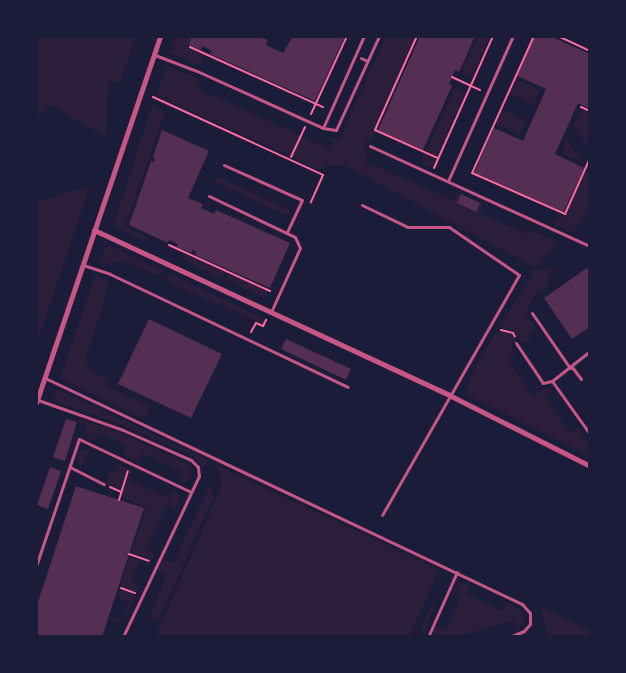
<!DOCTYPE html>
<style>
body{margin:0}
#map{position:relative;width:626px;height:673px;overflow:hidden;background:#1b1b3a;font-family:"Archivo Narrow",sans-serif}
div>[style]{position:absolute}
.green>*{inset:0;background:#2a1e3b}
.building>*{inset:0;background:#542f53}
.path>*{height:2px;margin:-1px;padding:0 1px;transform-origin:1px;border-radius:1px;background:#ff6b9d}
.service>*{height:3px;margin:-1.5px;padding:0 1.5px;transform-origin:1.5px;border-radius:1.5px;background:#c65784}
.minor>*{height:5px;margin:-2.5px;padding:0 2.5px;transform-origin:2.5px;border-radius:2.5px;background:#c65784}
span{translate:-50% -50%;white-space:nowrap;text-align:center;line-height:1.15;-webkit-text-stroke:4.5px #1b1b3a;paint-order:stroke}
.frame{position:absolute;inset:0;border:38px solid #1b1b3a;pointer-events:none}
</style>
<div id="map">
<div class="green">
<div style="clip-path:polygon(36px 36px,136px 36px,120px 83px,109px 81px,106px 137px,50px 105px,36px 119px)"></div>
<div style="clip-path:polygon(176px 36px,192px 36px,188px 48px,204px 55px,199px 65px,170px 53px)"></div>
<div style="clip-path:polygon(386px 36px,415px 36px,373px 130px,436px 158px,431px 168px,421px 163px,424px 154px,376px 132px,371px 141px,367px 139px,363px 148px,368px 152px,364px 161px,454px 201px,458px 193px,461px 194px,457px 204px,476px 212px,480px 203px,483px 204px,480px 213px,529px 235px,531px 230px,558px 242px,536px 268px,344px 165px,327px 165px,320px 170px,181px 107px,167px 100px,169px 95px,162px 99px,156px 96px,166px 67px,172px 68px,201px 79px,197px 88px,330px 149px,333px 142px,329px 140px,330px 137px,339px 141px)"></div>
<div style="clip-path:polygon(478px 36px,490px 36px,472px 77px,461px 73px)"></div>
<div style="clip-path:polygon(516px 79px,540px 90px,533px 105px,509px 94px)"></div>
<div style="clip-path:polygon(455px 88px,465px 93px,437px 156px,426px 151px)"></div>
<div style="clip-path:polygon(152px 106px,165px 112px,125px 227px,150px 239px,148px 243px,113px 226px)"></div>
<div style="clip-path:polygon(502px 109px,526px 120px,520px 135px,496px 124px)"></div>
<div style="clip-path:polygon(581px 109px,590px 113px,590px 150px,573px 126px)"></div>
<div style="clip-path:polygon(567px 140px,583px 163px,561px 153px)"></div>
<div style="clip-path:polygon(587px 169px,590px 174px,590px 205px,573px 233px,551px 223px,565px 216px)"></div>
<div style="clip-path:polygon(217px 177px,291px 210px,288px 216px,214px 182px)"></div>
<div style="clip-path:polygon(90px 186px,36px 346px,36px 202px)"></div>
<div style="clip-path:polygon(110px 246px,163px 271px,160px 276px,121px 260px,109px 264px,100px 261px,105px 248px)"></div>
<div style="clip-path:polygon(184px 254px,226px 273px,223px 279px,182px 259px)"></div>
<div style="clip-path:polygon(551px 267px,547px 287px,536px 294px,525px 313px,536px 329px,528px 334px,531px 338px,522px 344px,514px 331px,499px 328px,535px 270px)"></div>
<div style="clip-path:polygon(170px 274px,265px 319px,262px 324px,166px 281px)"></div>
<div style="clip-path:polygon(229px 274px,268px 291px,265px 298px,226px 280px)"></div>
<div style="clip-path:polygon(95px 275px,106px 279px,109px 285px,87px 354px,87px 365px,94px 372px,109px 379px,107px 386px,150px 406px,144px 419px,60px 379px)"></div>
<div style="clip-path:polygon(497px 331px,511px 334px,517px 342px,510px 346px,516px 354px,508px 360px,533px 396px,547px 388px,553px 391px,545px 397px,570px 433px,578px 428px,590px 446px,590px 456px,466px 394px,474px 368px)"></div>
<div style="clip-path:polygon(57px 389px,207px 459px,205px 465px,202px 469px,198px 460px,188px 453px,117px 423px,53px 401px)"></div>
<div style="clip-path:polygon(79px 419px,117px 431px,188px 464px,192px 469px,192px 477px,184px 482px,179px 481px,183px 472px,142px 453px,138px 462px,123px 455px,127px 446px,99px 432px,94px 441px,90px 439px,86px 433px,87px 426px,78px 422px)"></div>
<div style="clip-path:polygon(86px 449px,90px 450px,81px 468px,76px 457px,79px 452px)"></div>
<div style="clip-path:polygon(119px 464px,127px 468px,120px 490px,105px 483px,111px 471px,115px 472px)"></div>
<div style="clip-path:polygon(214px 464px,439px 569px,411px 633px,412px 637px,155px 637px,219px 493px,221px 476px)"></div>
<div style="clip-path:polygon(130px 469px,133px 471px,129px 480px,170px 499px,174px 490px,179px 495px,176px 509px,167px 505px,146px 550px,155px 555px,152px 560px,132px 553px,146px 507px,121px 497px)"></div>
<div style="clip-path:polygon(210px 485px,214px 495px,158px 622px,149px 618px,167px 575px,158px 570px,164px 559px,173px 563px)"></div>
<div style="clip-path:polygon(130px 557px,150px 564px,149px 566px,140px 562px,131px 582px,139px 587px,137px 592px,120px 586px)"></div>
<div style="clip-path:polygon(461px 583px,470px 585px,467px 594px,503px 611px,508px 603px,520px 609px,525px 616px,523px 624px,517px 629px,513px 620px,456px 637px,433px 637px,436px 626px,446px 629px,461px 597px,453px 591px)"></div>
<div style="clip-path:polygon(122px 590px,136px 595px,123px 622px,117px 620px,116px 623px,109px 616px,122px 621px,129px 602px,119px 599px)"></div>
<div style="clip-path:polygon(432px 602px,435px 606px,422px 637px,418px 637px)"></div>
<div style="clip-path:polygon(540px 606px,590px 630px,590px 637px,549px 637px)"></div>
</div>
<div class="building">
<div style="clip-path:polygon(192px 36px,258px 36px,267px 40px,266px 45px,283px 53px,293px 36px,345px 36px,315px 101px,210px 54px,212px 51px,202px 46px,201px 50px,189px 45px)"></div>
<div style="clip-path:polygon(420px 36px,475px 36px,459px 72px,455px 70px,449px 84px,452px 86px,423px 150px,378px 130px)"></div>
<div style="clip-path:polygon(535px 36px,550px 36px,590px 54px,590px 109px,578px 103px,555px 154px,584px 168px,563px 213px,474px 173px,494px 128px,523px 141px,546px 89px,517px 76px)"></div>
<div style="clip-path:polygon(162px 130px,209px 151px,188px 198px,203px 204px,201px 208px,214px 214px,216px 210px,290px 243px,270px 288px,195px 255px,196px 252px,193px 250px,191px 253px,177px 247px,178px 244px,169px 240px,168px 243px,129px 225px,151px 161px,154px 162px,155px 158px,153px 157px)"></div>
<div style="clip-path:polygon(461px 194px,480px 203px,476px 212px,457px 203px)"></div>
<div style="clip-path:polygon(590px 266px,590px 327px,572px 339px,544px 298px)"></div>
<div style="clip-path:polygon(149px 319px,222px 354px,191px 418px,118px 384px)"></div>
<div style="clip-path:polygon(286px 339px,351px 369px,346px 380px,281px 349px)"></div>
<div style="clip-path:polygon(66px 419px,77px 422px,65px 461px,53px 457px)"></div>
<div style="clip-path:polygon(50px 467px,61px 471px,48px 509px,37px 505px)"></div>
<div style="clip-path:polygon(76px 486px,144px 508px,102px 637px,36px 637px,36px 608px)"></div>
</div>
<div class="path">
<div style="left:417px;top:36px;width:103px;rotate:114.1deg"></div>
<div style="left:375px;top:130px;width:69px;rotate:24deg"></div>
<div style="left:534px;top:36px;width:150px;rotate:114.3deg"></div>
<div style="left:472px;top:173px;width:102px;rotate:23.8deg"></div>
<div style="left:565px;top:214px;width:61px;rotate:-65.9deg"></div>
<div style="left:558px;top:36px;width:35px;rotate:25deg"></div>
<div style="left:190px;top:47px;width:146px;rotate:24.3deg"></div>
<div style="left:452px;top:77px;width:31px;rotate:25deg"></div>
<div style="left:153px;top:97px;width:187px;rotate:24.6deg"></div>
<div style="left:323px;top:175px;width:30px;rotate:114deg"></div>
<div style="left:581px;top:107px;width:10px;rotate:24deg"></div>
<div style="left:311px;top:114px;width:86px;rotate:-65.2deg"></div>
<div style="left:291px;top:157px;width:33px;rotate:-65deg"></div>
<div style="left:434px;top:168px;width:145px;rotate:-65.9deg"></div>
<div style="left:169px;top:245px;width:111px;rotate:24.5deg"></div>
<div style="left:501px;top:330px;width:12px;rotate:14deg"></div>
<div style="left:513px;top:333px;width:4px;rotate:63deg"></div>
<div style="left:251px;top:332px;width:10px;rotate:-61deg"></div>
<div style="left:256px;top:323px;width:8px;rotate:23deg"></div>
<div style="left:263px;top:326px;width:7px;rotate:-63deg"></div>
<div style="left:110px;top:487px;width:12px;rotate:24deg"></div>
<div style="left:119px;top:500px;width:30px;rotate:-73deg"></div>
<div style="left:129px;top:554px;width:21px;rotate:19deg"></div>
<div style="left:121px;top:588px;width:15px;rotate:20deg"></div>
</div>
<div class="service">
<div style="left:588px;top:36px;width:2px;rotate:27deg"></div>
<div style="left:155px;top:55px;width:45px;rotate:20.9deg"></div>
<div style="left:197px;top:71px;width:138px;rotate:24.3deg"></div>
<div style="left:323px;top:128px;width:101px;rotate:-66deg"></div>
<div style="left:361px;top:58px;width:7px;rotate:27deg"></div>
<div style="left:323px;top:128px;width:13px;rotate:9deg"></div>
<div style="left:336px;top:130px;width:103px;rotate:-65.4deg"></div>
<div style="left:370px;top:146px;width:241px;rotate:24.5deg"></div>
<div style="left:224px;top:165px;width:85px;rotate:24.2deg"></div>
<div style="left:302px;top:200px;width:35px;rotate:115deg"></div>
<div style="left:448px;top:181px;width:159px;rotate:-65.9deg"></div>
<div style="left:209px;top:196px;width:95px;rotate:25.5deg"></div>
<div style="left:295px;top:237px;width:12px;rotate:66deg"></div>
<div style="left:300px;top:248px;width:70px;rotate:114.4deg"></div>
<div style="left:362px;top:205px;width:51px;rotate:25.6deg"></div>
<div style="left:408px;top:227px;width:41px"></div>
<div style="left:449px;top:227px;width:85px;rotate:34.4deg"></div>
<div style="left:519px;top:275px;width:276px;rotate:119.7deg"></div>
<div style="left:83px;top:265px;width:28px;rotate:18deg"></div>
<div style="left:110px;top:274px;width:263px;rotate:25.4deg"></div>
<div style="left:532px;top:313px;width:67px;rotate:55.4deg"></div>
<div style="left:516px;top:343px;width:48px;rotate:56deg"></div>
<div style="left:543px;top:383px;width:9px;rotate:-13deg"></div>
<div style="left:552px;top:381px;width:48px;rotate:-38.3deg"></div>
<div style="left:572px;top:367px;width:15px;rotate:53deg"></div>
<div style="left:45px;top:378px;width:528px;rotate:25.35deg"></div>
<div style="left:522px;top:604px;width:12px;rotate:48deg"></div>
<div style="left:530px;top:613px;width:11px;rotate:90deg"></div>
<div style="left:530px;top:624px;width:9px;rotate:131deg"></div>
<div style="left:524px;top:631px;width:16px;rotate:158deg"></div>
<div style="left:552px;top:381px;width:65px;rotate:54.4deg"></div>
<div style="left:38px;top:400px;width:90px;rotate:19.4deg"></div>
<div style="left:123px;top:430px;width:74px;rotate:23.8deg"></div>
<div style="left:191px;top:460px;width:10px;rotate:45deg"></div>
<div style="left:198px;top:467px;width:9px;rotate:84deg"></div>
<div style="left:199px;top:476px;width:178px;rotate:115.3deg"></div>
<div style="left:70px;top:467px;width:38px;rotate:27deg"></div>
<div style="left:36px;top:566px;width:134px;rotate:-71.3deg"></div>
<div style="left:79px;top:439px;width:124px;rotate:25.3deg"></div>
<div style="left:428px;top:637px;width:71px;rotate:-66deg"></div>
</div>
<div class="minor">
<div style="left:94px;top:230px;width:391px;rotate:24.9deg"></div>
<div style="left:449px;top:395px;width:158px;rotate:26.7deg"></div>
<div style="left:36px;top:403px;width:387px;rotate:-71.3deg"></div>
</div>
<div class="frame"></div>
</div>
